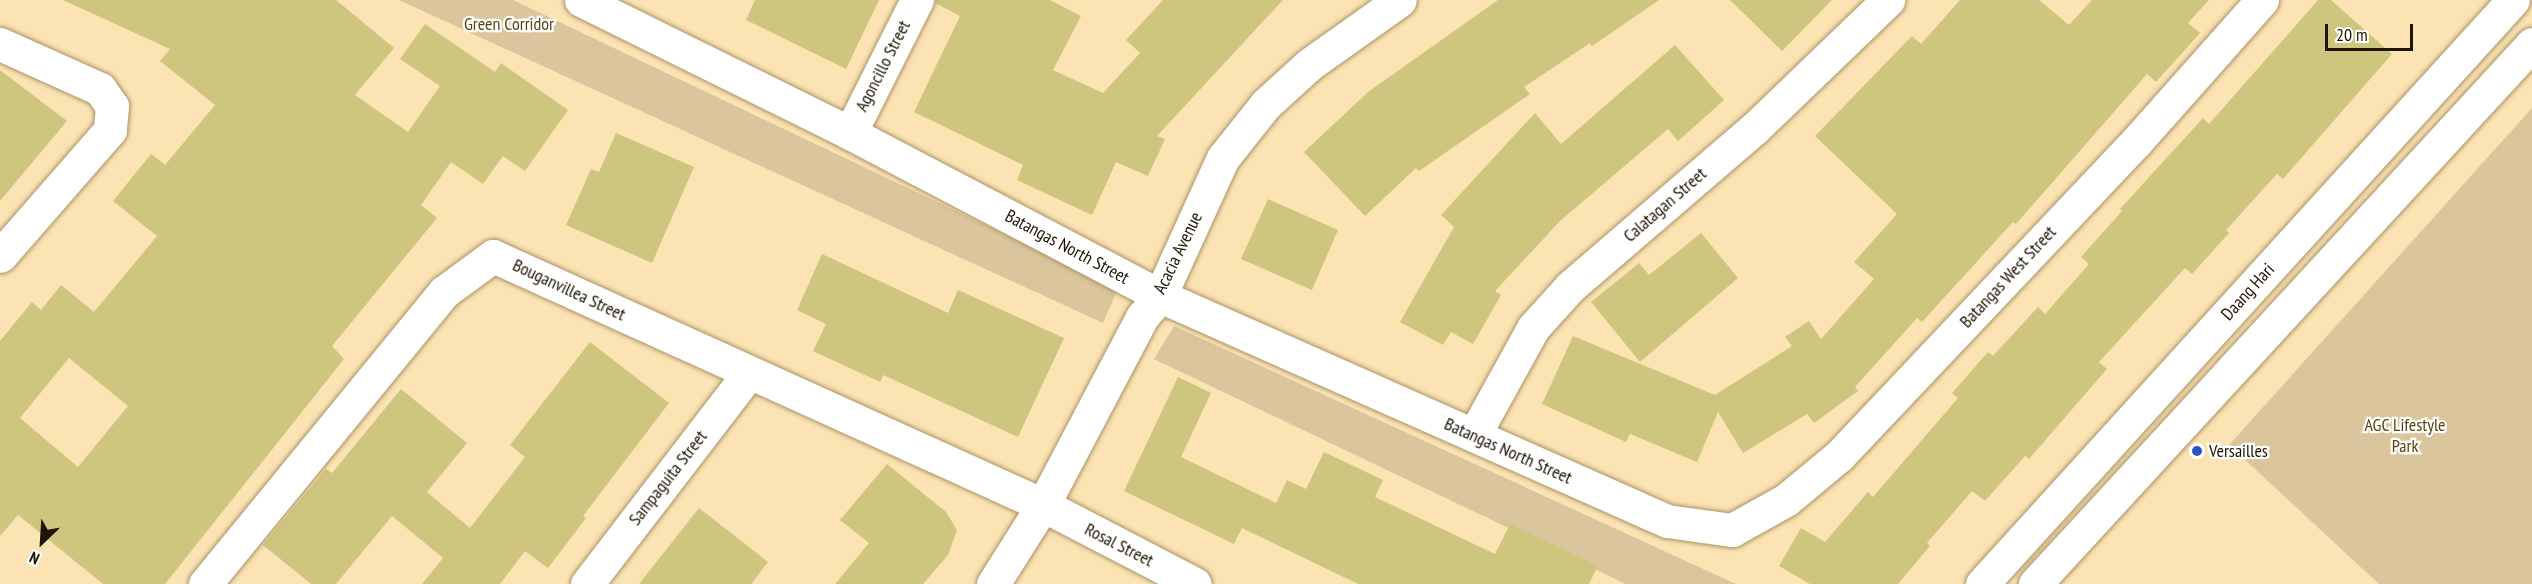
<!DOCTYPE html>
<style>
body{margin:0}
#map{position:relative;width:2532px;height:584px;overflow:hidden;background:#fbe3b3;font-family:"PT Sans Narrow",sans-serif}
div>[style]{position:absolute}
.green>*{inset:0;background:#dbc59c}
.building>*{inset:0;background:#cec67e}
.roads{filter:drop-shadow(0 0 2px #aa9366) drop-shadow(0 0 2px #aa9366)}
.minor>*{height:33px;margin:-16.5px;padding:0 16.5px;transform-origin:16.5px;border-radius:16.5px;background:#fff}
.major>*{height:33px;margin:-16.5px;padding:0 16.5px;transform-origin:16.5px;border-radius:16.5px;background:#fff}
.dots>*{width:16px;height:16px;translate:-50% -50%;box-sizing:border-box;border:3px solid #fff;border-radius:50%}
span{translate:-50% -50%;white-space:nowrap;text-align:center;line-height:1.15;-webkit-text-stroke:4.5px #fff;paint-order:stroke}
.park-label{font-size:18px;color:#5a430e}
.street-label{font-size:18px;color:#1d1403}
.poi-label{font-size:18px;color:#1d1403}
.left{translate:0 -50%;text-align:left}
.north{position:absolute;left:12px;top:512px;width:60px;height:60px;-webkit-text-stroke:4px #fff;paint-order:stroke;rotate:205deg;font-size:16px;font-weight:700;line-height:24px;text-align:center;color:#1d1403}
.north::after{content:'';display:block;margin:auto;width:21px;height:27px;background:#1d1403;clip-path:polygon(50% 0,100% 100%,50% 72%,0 100%)}
.scale{position:absolute;left:2325px;top:24px;width:88px;height:27px;box-sizing:border-box;border:3px solid #1d1403;border-top:0;padding-left:8px;font-size:18px;line-height:21px;white-space:nowrap;color:#1d1403;-webkit-text-stroke:4px #fff;paint-order:stroke}
</style>
<div id="map">
<div class="green">
<div style="clip-path:polygon(399px 0,513px 0,1118px 288px,1103px 323px)"></div>
<div style="clip-path:polygon(2532px 108px,2532px 584px,2379px 584px,2229px 445px)"></div>
<div style="clip-path:polygon(1174px 326px,1736px 584px,1626px 584px,1154px 359px)"></div>
</div>
<div class="building">
<div style="clip-path:polygon(evenodd,63px 0,336px 0,394px 48px,355px 95px,408px 132px,440px 86px,400px 59px,425px 24px,495px 72px,501px 63px,568px 110px,525px 171px,503px 156px,483px 184px,451px 162px,421px 205px,437px 218px,332px 346px,344px 359px,165px 584px,103px 584px,18px 515px,0 536px,0 341px,32px 302px,41px 310px,61px 285px,94px 312px,157px 236px,113px 201px,151px 154px,165px 165px,215px 105px,160px 61px,170px 49px,63px 0,69px 358px,128px 406px,78px 467px,20px 418px,69px 358px)"></div>
<div style="clip-path:polygon(755px 0,879px 0,846px 69px,746px 20px)"></div>
<div style="clip-path:polygon(936px 0,1050px 0,1081px 16px,1053px 70px,1103px 93px,1140px 53px,1126px 40px,1163px 0,1283px 0,1157px 136px,1165px 139px,1148px 176px,1116px 162px,1092px 215px,1017px 180px,1023px 165px,914px 112px,960px 16px,935px 3px)"></div>
<div style="clip-path:polygon(1498px 0,1659px 0,1592px 46px,1590px 43px,1524px 87px,1530px 94px,1419px 171px,1416px 168px,1365px 216px,1304px 152px,1368px 92px)"></div>
<div style="clip-path:polygon(1730px 0,1832px 0,1782px 51px)"></div>
<div style="clip-path:polygon(1960px 0,2039px 0,2069px 25px,2092px 0,2209px 0,2188px 23px,2200px 33px,2156px 82px,2147px 74px,2016px 224px,2013px 222px,1922px 322px,1917px 318px,1855px 387px,1858px 391px,1814px 423px,1807px 414px,1743px 453px,1718px 412px,1697px 462px,1630px 434px,1626px 442px,1542px 404px,1573px 336px,1715px 395px,1792px 346px,1785px 337px,1809px 321px,1821px 339px,1874px 279px,1854px 262px,1897px 214px,1815px 136px,1912px 36px,1921px 44px)"></div>
<div style="clip-path:polygon(2318px 0,2331px 0,2392px 54px,2283px 179px,2277px 174px,2226px 230px,2229px 233px,2192px 274px,2185px 268px,2099px 362px,2107px 369px,2029px 459px,2025px 456px,1985px 501px,1972px 491px,1927px 543px,1930px 546px,1898px 584px,1810px 584px,1779px 566px,1801px 528px,1825px 542px,1868px 492px,1873px 497px,1958px 398px,1952px 393px,1988px 352px,1993px 356px,2038px 307px,2045px 314px,2089px 264px,2081px 257px,2122px 211px,2120px 209px,2203px 118px,2209px 124px)"></div>
<div style="clip-path:polygon(1675px 45px,1724px 100px,1678px 141px,1668px 129px,1560px 221px,1495px 291px,1501px 295px,1473px 344px,1451px 332px,1443px 345px,1400px 322px,1454px 227px,1441px 215px,1535px 113px,1561px 144px)"></div>
<div style="clip-path:polygon(0 70px,67px 121px,0 201px)"></div>
<div style="clip-path:polygon(616px 133px,694px 167px,652px 263px,566px 225px,591px 169px,599px 172px)"></div>
<div style="clip-path:polygon(1268px 199px,1338px 230px,1312px 290px,1241px 259px)"></div>
<div style="clip-path:polygon(1701px 233px,1738px 278px,1640px 362px,1591px 302px,1639px 263px,1649px 275px)"></div>
<div style="clip-path:polygon(822px 254px,948px 313px,958px 290px,1064px 338px,1018px 437px,883px 375px,880px 382px,813px 351px,826px 324px,797px 310px)"></div>
<div style="clip-path:polygon(590px 342px,669px 403px,583px 516px,586px 518px,548px 568px,525px 551px,500px 584px,422px 584px,443px 558px,392px 516px,336px 584px,311px 584px,263px 545px,326px 469px,332px 473px,401px 389px,467px 443px,427px 492px,470px 528px,525px 457px,510px 445px)"></div>
<div style="clip-path:polygon(1178px 377px,1211px 393px,1181px 457px,1276px 503px,1287px 480px,1306px 489px,1324px 452px,1383px 480px,1375px 497px,1495px 554px,1510px 524px,1598px 566px,1589px 584px,1358px 584px,1242px 528px,1234px 544px,1124px 491px)"></div>
<div style="clip-path:polygon(887px 464px,946px 512px,957px 530px,948px 555px,923px 584px,835px 584px,869px 543px,840px 520px)"></div>
<div style="clip-path:polygon(699px 508px,768px 562px,751px 584px,639px 584px)"></div>
</div>
<div class="roads">
<div class="minor">
<div style="left:581px;top:0;width:300px;rotate:26.3deg"></div>
<div style="left:850px;top:133px;width:350px;rotate:27.7deg"></div>
<div style="left:1160px;top:296px;width:555px;rotate:23.93deg"></div>
<div style="left:1667px;top:521px;width:66px;rotate:7.9deg"></div>
<div style="left:1732px;top:530px;width:62px;rotate:-29.1deg"></div>
<div style="left:1786px;top:500px;width:69px;rotate:-39.7deg"></div>
<div style="left:1839px;top:456px;width:432px;rotate:-46.6deg"></div>
<div style="left:2136px;top:142px;width:190px;rotate:-48.4deg"></div>
<div style="left:0;top:44px;width:110px;rotate:24.2deg"></div>
<div style="left:100px;top:89px;width:21px;rotate:55deg"></div>
<div style="left:112px;top:106px;width:24px;rotate:95deg"></div>
<div style="left:110px;top:130px;width:167px;rotate:131.1deg"></div>
<div style="left:850px;top:133px;width:149px;rotate:-63.3deg"></div>
<div style="left:1474px;top:435px;width:122px;rotate:-61.1deg"></div>
<div style="left:1533px;top:328px;width:55px;rotate:-47.9deg"></div>
<div style="left:1570px;top:287px;width:244px;rotate:-40.7deg"></div>
<div style="left:1755px;top:128px;width:185px;rotate:-43.9deg"></div>
<div style="left:205px;top:584px;width:377px;rotate:-50.7deg"></div>
<div style="left:444px;top:292px;width:61px;rotate:-36.3deg"></div>
<div style="left:493px;top:256px;width:604px;rotate:24.36deg"></div>
<div style="left:1043px;top:505px;width:171px;rotate:27.5deg"></div>
<div style="left:587px;top:584px;width:266px;rotate:-52.5deg"></div>
<div style="left:993px;top:584px;width:93px;rotate:-57.7deg"></div>
<div style="left:1043px;top:505px;width:212px;rotate:-62.2deg"></div>
<div style="left:1142px;top:317px;width:28px;rotate:-49deg"></div>
<div style="left:1160px;top:296px;width:152px;rotate:-65.5deg"></div>
<div style="left:1223px;top:158px;width:69px;rotate:-51.5deg"></div>
<div style="left:1266px;top:104px;width:59px;rotate:-42.3deg"></div>
<div style="left:1310px;top:64px;width:110px;rotate:-35.4deg"></div>
</div>
<div class="major">
<div style="left:1982px;top:584px;width:789px;rotate:-47.72deg"></div>
<div style="left:2035px;top:584px;width:734px;rotate:-47.37deg"></div>
</div>
</div>
<div class="dots">
<div style="left:2197px;top:451px;background:#2455c3"></div>
</div>
<div class="park-label">
<span style="left:509px;top:24px">Green Corridor</span>
<span style="left:2405px;top:436px">AGC Lifestyle<br>Park</span>
</div>
<div class="street-label">
<span style="left:883px;top:66px;rotate:-63deg">Agoncillo Street</span>
<span style="left:1665px;top:205px;rotate:-41deg">Calatagan Street</span>
<span style="left:1067px;top:247px;rotate:28deg">Batangas North Street</span>
<span style="left:1178px;top:253px;rotate:-64deg">Acacia Avenue</span>
<span style="left:2008px;top:277px;rotate:-47deg">Batangas West Street</span>
<span style="left:569px;top:290px;rotate:25deg">Bouganvillea Street</span>
<span style="left:2248px;top:292px;rotate:-48deg">Daang Hari</span>
<span style="left:1508px;top:451px;rotate:24deg">Batangas North Street</span>
<span style="left:668px;top:478px;rotate:-52deg">Sampaguita Street</span>
<span style="left:1119px;top:545px;rotate:27deg">Rosal Street</span>
</div>
<div class="poi-label">
<span class="left" style="left:2209px;top:451px">Versailles</span>
</div>
<div class="north">N</div>
<div class="scale">20 m</div>
</div>
